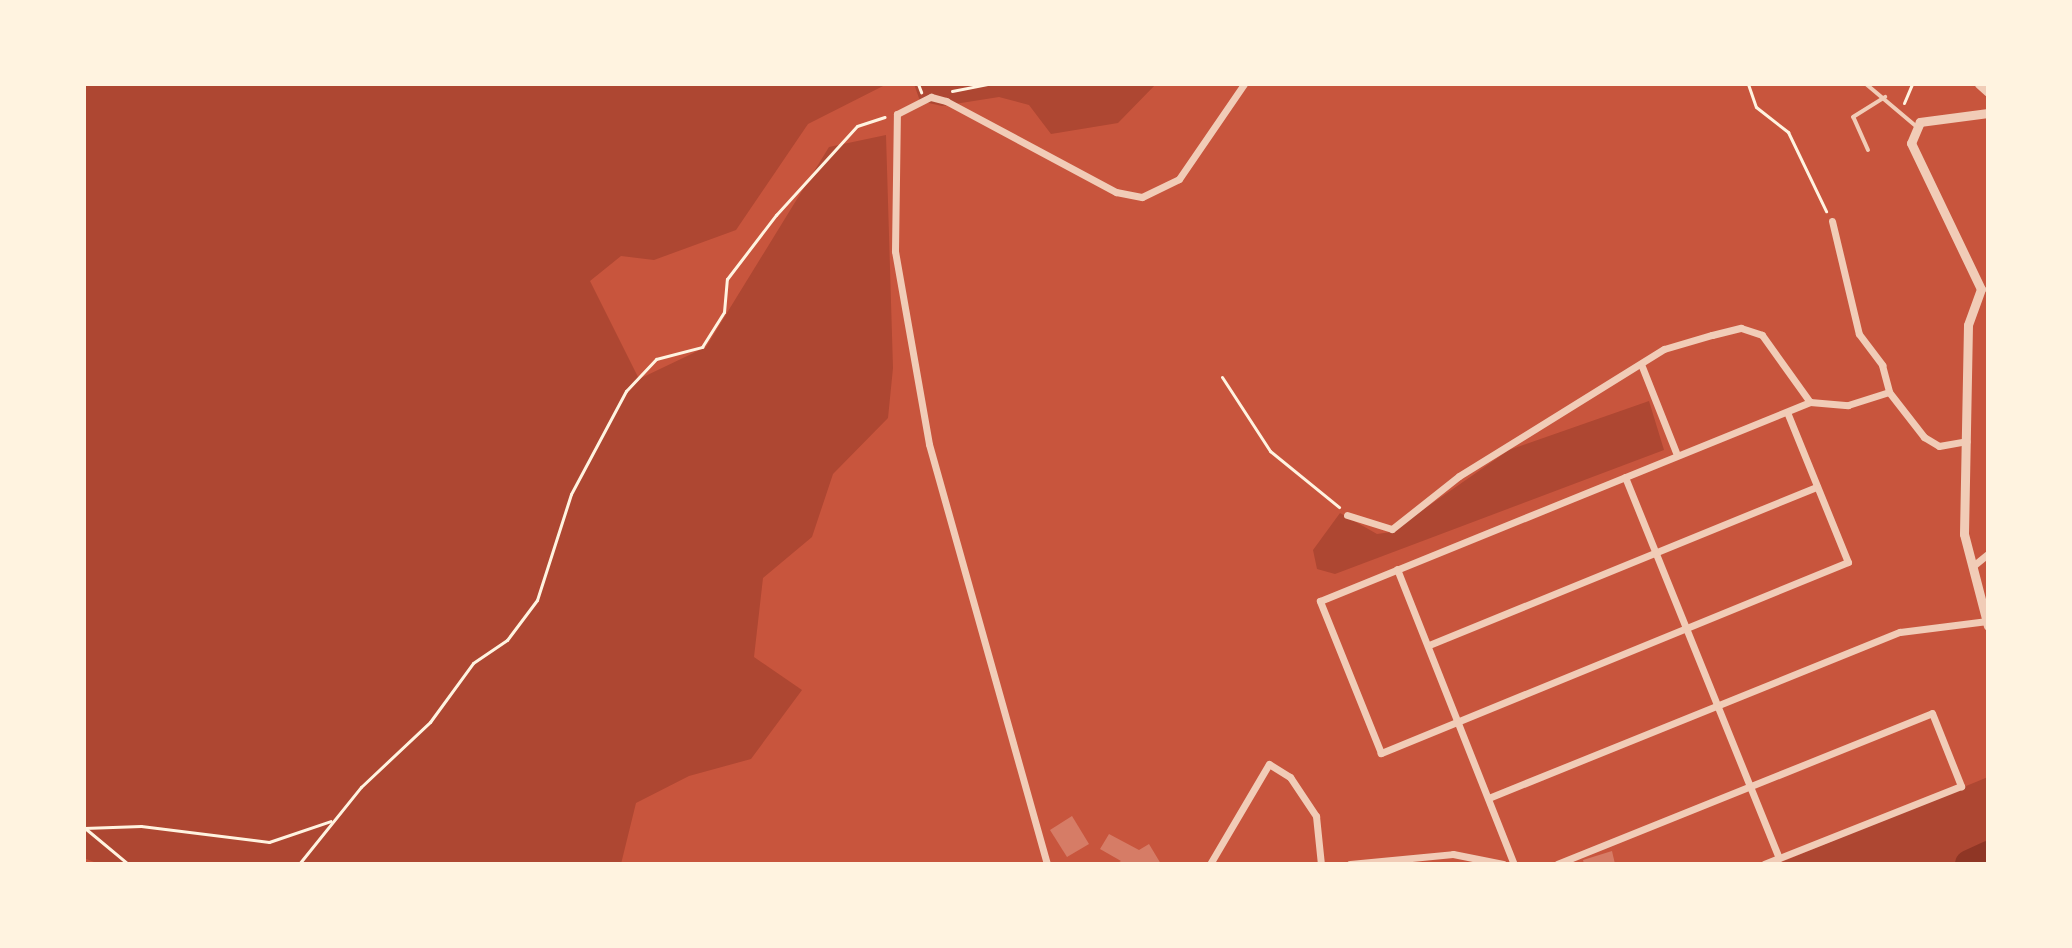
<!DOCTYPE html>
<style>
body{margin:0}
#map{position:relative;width:2072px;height:948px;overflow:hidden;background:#c8553d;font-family:"PT Serif",serif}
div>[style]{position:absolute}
.green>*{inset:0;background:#ae4732}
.river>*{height:28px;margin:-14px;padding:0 14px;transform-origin:14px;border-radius:14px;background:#8f3625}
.building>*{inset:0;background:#d67c66}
.path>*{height:3px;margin:-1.5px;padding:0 1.5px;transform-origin:1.5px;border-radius:1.5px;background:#fff3e0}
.service>*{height:4px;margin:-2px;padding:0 2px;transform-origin:2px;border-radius:2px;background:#f1ccb7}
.minor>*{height:7px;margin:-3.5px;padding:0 3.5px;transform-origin:3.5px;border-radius:3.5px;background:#f1ccb7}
.tertiary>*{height:9px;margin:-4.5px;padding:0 4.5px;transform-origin:4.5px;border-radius:4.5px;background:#f1ccb7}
span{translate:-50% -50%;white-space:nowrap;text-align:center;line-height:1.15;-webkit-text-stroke:8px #fff3e0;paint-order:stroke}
.frame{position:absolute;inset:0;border:86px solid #fff3e0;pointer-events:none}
</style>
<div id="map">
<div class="green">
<div style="clip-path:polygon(84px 84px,887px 84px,808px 124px,736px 230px,654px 260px,621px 256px,590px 281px,639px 379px,706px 347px,829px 147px,886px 135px,893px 368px,888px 418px,833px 474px,812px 537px,763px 578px,754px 657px,802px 690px,751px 759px,689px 776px,636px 803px,621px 864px,99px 864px,84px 858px)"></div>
<div style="clip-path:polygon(914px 84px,1156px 84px,1118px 123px,1051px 134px,1029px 105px,999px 97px,942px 106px,920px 101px)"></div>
<div style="clip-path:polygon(1649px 401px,1664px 450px,1335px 574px,1317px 569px,1313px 550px,1340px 513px,1377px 534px,1391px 532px,1509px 450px)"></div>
<div style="clip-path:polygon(1988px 777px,1988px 848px,1955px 864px,1777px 864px)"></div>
</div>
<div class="river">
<div style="left:1969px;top:864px;width:21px;rotate:-25deg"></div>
</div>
<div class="building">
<div style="clip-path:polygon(1072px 816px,1089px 844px,1067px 857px,1050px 830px)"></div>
<div style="clip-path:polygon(1109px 834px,1139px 850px,1149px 844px,1161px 864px,1116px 864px,1121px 861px,1100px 849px)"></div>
<div style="clip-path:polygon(1612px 851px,1615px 864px,1584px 864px,1583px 860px)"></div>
</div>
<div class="path">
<div style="left:918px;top:84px;width:9px;rotate:69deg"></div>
<div style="left:1748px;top:84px;width:24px;rotate:71deg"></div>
<div style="left:1756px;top:107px;width:41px;rotate:38deg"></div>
<div style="left:1788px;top:132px;width:88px;rotate:64.3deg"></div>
<div style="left:952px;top:91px;width:36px;rotate:-11deg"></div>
<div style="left:1904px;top:103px;width:21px;rotate:-67deg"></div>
<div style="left:1222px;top:377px;width:88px;rotate:57deg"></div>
<div style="left:1270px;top:451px;width:89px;rotate:39.1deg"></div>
<div style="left:84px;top:828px;width:57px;rotate:-2deg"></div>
<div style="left:141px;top:826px;width:129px;rotate:7.1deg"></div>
<div style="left:269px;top:842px;width:65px;rotate:-18.7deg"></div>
<div style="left:86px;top:829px;width:55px;rotate:39.8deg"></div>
<div style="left:299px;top:864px;width:99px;rotate:-51.2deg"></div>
<div style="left:361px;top:787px;width:95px;rotate:-43.3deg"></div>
<div style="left:430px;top:722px;width:73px;rotate:-53.9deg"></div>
<div style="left:473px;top:663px;width:41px;rotate:-34.1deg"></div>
<div style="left:507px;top:640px;width:50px;rotate:-53.1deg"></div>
<div style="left:537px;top:600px;width:111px;rotate:-72.2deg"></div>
<div style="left:571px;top:494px;width:117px;rotate:-61.9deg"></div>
<div style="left:626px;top:391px;width:44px;rotate:-46.8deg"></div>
<div style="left:656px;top:359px;width:48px;rotate:-14.6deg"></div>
<div style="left:702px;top:347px;width:41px;rotate:-57.8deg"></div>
<div style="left:724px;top:312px;width:33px;rotate:-85deg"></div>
<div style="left:727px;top:279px;width:81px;rotate:-52.6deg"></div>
<div style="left:776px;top:215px;width:120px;rotate:-47.7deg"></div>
<div style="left:857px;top:126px;width:29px;rotate:-18deg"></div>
</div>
<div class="service">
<div style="left:1866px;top:84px;width:67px;rotate:40.1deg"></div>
<div style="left:1868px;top:150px;width:36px;rotate:-114deg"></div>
<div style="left:1853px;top:117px;width:38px;rotate:-32deg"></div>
</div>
<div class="minor">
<div style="left:1832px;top:221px;width:116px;rotate:76.6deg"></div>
<div style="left:1859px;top:334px;width:39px;rotate:53deg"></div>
<div style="left:1882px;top:365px;width:28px;rotate:75deg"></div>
<div style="left:1889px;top:392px;width:57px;rotate:52.1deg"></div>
<div style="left:1924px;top:437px;width:17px;rotate:31deg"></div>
<div style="left:1939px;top:446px;width:28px;rotate:-10deg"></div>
<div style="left:1641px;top:364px;width:98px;rotate:68.4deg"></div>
<div style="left:1787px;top:412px;width:162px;rotate:67.9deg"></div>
<div style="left:1848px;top:562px;width:505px;rotate:157.76deg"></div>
<div style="left:1381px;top:753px;width:164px;rotate:-111.9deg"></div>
<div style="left:1320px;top:601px;width:529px;rotate:-22.1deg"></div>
<div style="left:1625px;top:477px;width:411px;rotate:68deg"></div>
<div style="left:1347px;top:515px;width:47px;rotate:17.3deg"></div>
<div style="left:1392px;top:529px;width:85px;rotate:-38.3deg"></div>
<div style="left:1459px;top:476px;width:241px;rotate:-31.8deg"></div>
<div style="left:1664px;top:349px;width:50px;rotate:-16.3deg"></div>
<div style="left:1712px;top:335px;width:30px;rotate:-14deg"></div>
<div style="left:1741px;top:328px;width:22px;rotate:18deg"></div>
<div style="left:1762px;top:335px;width:82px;rotate:54.4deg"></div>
<div style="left:1810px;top:402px;width:38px;rotate:5deg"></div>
<div style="left:1848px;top:405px;width:43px;rotate:-17.6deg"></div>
<div style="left:1973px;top:566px;width:19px;rotate:-39deg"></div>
<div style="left:1397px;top:569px;width:317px;rotate:68.4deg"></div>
<div style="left:1429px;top:645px;width:419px;rotate:-22.2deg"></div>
<div style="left:1491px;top:797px;width:441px;rotate:-22deg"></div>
<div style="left:1900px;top:632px;width:88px;rotate:-7.2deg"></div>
<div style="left:1047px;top:864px;width:436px;rotate:-105.7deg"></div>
<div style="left:929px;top:444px;width:196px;rotate:-100deg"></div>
<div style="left:895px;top:251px;width:137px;rotate:-89.2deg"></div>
<div style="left:897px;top:114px;width:38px;rotate:-27deg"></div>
<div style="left:931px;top:97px;width:16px;rotate:15deg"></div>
<div style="left:946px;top:101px;width:193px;rotate:28.2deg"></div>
<div style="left:1116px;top:192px;width:26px;rotate:11deg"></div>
<div style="left:1142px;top:197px;width:41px;rotate:-25.9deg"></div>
<div style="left:1179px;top:179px;width:115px;rotate:-55.6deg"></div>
<div style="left:1210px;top:864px;width:116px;rotate:-59.5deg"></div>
<div style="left:1269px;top:764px;width:25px;rotate:32deg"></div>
<div style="left:1290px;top:777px;width:47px;rotate:56.3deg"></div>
<div style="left:1316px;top:816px;width:48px;rotate:84.1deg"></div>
<div style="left:1350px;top:864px;width:103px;rotate:-5.5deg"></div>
<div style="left:1453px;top:854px;width:51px;rotate:11.3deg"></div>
<div style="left:1557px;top:864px;width:404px;rotate:-21.9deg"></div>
<div style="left:1932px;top:713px;width:79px;rotate:68.3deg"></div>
<div style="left:1961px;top:786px;width:212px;rotate:158.4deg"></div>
</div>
<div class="tertiary">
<div style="left:1979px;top:84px;width:12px;rotate:42deg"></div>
<div style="left:1988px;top:113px;width:69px;rotate:172.5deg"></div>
<div style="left:1920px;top:122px;width:23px;rotate:113deg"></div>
<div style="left:1911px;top:143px;width:162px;rotate:64.4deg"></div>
<div style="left:1981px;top:289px;width:38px;rotate:110deg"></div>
<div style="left:1968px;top:325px;width:209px;rotate:91.1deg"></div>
<div style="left:1964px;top:534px;width:95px;rotate:75.4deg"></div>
</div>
<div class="frame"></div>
</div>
